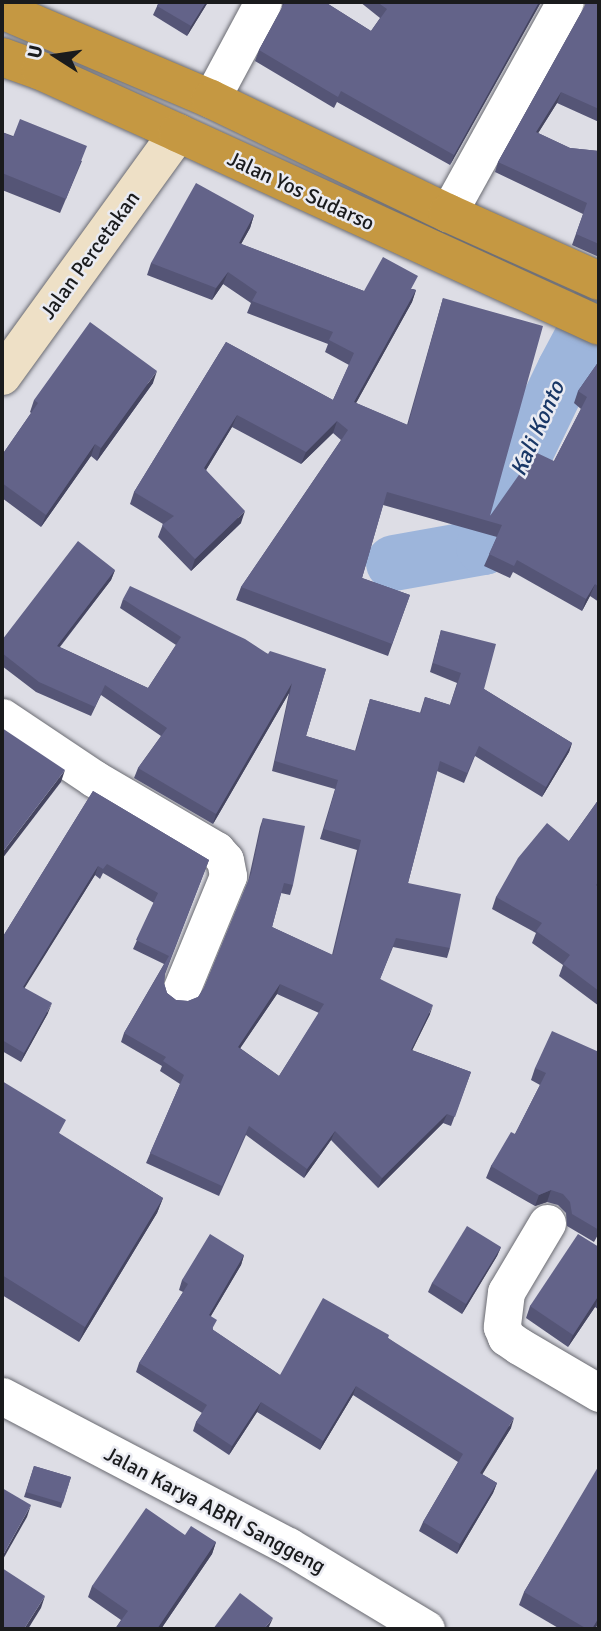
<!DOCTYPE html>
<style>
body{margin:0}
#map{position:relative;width:601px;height:1631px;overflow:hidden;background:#dddde5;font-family:Signika,sans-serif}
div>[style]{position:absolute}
.river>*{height:56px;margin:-28px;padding:0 28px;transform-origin:28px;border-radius:28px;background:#9db5db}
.roads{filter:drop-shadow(0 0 2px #6a6b72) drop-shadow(0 0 2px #6a6b72)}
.street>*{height:37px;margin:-18.5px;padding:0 18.5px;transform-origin:18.5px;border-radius:18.5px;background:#fff}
.secondary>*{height:38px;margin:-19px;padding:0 19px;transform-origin:19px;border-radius:19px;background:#eee0c6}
.highway>*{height:38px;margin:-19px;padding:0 19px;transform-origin:19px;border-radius:19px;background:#c59842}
.wall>*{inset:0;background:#555576}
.shaded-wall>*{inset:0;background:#454560}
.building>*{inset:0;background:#636389}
span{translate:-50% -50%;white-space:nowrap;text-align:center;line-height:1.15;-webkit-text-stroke:5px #eaebf2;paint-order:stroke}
.street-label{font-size:21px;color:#1a1b1d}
.water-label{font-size:23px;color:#193766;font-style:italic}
.frame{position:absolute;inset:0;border:4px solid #1a1b1d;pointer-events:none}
.north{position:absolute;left:21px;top:21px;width:70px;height:70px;-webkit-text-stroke:5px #eaebf2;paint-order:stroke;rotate:282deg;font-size:19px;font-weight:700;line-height:28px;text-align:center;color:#1a1b1d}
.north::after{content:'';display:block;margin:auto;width:24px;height:32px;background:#1a1b1d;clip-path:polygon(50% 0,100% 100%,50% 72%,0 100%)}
</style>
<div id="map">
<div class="river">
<div style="left:394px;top:563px;width:91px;rotate:-10.1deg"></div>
<div style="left:484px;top:547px;width:72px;rotate:-63.4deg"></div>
<div style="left:516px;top:483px;width:31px;rotate:-73deg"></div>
<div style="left:525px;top:453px;width:92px;rotate:-64.3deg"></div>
<div style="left:565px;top:370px;width:72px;rotate:-62deg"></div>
</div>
<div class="roads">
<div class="street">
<div style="left:211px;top:99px;width:110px;rotate:-61.8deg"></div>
<div style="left:448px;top:213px;width:241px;rotate:-61deg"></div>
<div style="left:2px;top:717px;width:110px;rotate:33.8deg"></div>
<div style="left:93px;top:778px;width:143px;rotate:30.3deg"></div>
<div style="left:216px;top:850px;width:13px;rotate:48deg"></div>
<div style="left:225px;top:860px;width:16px;rotate:79deg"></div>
<div style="left:228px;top:876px;width:123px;rotate:112.4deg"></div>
<div style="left:547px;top:1223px;width:80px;rotate:120.7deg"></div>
<div style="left:506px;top:1292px;width:35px;rotate:97deg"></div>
<div style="left:502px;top:1327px;width:11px;rotate:68deg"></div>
<div style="left:506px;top:1337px;width:16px;rotate:35deg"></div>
<div style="left:519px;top:1346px;width:93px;rotate:30.4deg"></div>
<div style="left:2px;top:1396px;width:323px;rotate:27.7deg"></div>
<div style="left:288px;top:1546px;width:161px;rotate:31deg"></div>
</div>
<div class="secondary">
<div style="left:2px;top:376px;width:300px;rotate:-54.1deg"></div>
</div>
<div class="highway">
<div style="left:2px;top:10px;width:227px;rotate:23.1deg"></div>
<div style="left:211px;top:99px;width:263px;rotate:25.7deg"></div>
<div style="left:448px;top:213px;width:166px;rotate:24.2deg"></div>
<div style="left:2px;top:57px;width:41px;rotate:19.7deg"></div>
<div style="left:41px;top:71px;width:150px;rotate:24.3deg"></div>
<div style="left:178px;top:133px;width:463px;rotate:24.6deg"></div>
</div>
</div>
<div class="wall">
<div style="clip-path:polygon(159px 2px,208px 2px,187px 36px,153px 15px)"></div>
<div style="clip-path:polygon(283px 2px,325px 2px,371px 31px,380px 18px,360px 2px,541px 2px,450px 165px,337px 102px,334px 108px,255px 61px,259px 50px,282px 8px)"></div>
<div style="clip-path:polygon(586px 2px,599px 2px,599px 122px,557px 103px,538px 133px,570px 148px,599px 151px,599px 257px,572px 245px,583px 214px,495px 172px,498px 162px,585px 6px)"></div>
<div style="clip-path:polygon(2px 132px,82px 161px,60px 213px,2px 190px)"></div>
<div style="clip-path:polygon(254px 215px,250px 228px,241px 244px,364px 291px,413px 289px,416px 290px,412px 302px,356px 403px,407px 425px,443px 298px,490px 516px,554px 461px,581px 409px,574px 403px,578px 391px,599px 361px,599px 602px,590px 596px,582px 611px,513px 572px,510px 578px,484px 566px,497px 537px,383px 505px,362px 578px,410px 595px,388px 656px,236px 600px,241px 587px,341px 440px,333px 433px,301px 464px,232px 427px,206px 470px,241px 523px,191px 571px,158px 537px,163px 524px,130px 504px,134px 492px,226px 342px,333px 400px,349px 365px,325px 352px,328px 344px,247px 313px,251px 303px,223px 284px,212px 300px,147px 275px,151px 263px)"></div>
<div style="clip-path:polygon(153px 383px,97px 461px,91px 456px,41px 527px,2px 498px,2px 455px,31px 413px,30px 412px,34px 400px)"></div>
<div style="clip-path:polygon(evenodd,115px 570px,111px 580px,60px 647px,148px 688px,176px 645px,120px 608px,123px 599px,268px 654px,326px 669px,306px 736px,355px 751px,370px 699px,420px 713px,425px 697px,450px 705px,457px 683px,430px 672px,441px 630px,484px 689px,572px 743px,569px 752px,542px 797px,475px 756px,464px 783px,437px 771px,408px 883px,450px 948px,447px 958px,393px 947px,380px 979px,430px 1014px,412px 1050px,471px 1072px,451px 1126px,443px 1123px,378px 1188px,331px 1140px,304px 1178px,246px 1135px,219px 1196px,146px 1163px,180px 1084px,160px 1071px,162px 1066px,121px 1042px,124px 1033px,164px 964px,133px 949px,154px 903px,103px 873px,100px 879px,95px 875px,24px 988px,48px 1013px,21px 1062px,2px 1051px,2px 938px,93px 791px,209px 860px,165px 974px,164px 983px,167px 993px,176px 1000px,188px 1001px,198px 997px,204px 988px,248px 882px,260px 827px,263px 818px,293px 885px,290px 895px,281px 893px,272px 927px,332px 955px,357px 850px,320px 839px,335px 789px,272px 771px,289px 693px,213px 824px,134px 778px,138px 768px,161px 736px,101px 695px,91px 716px,36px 692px,2px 666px,2px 640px,115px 570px,277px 994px,319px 1013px,279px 1076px,240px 1048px,277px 994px)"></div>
<div style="clip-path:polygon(599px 799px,599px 1006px,559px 976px,563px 965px,532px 943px,536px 933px,492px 909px,496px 897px,569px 841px)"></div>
<div style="clip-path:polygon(599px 1052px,599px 1233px,594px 1242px,567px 1226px,566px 1213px,558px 1205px,547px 1202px,535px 1206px,486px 1178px,491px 1166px,515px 1134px,540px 1085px,531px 1080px,535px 1068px)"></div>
<div style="clip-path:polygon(2px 1081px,61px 1135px,163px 1198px,157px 1213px,79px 1342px,2px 1295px)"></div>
<div style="clip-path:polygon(501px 1247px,497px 1256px,462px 1314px,428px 1292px,432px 1283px)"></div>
<div style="clip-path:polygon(599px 1247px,599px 1310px,595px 1307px,568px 1347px,526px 1318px,530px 1306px)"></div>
<div style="clip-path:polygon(244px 1255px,241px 1265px,211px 1316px,213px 1330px,280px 1375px,388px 1338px,511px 1428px,482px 1474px,497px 1483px,493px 1493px,457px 1554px,419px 1531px,423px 1522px,458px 1462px,353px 1395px,320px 1450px,257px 1412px,229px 1455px,193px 1431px,196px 1422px,202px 1413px,136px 1372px,139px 1363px,183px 1292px,179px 1290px,182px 1280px)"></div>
<div style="clip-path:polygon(34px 1466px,71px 1477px,61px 1508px,24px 1497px)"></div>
<div style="clip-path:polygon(599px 1467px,599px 1622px,595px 1629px,560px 1629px,519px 1605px,524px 1592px)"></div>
<div style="clip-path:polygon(185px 1535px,216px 1542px,212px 1554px,161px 1629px,115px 1629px,121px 1620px,88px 1597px,92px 1586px)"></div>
</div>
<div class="shaded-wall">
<div style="clip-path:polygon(206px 2px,208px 2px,187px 36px,191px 26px)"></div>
<div style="clip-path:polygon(539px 2px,541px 2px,450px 165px,454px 155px)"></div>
<div style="clip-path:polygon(561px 92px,557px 103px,532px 143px,536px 132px)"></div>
<div style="clip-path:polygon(254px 215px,250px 228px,235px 255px,239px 243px)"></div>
<div style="clip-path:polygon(228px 272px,223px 284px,212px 300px,216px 288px)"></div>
<div style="clip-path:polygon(416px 290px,412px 302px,350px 414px,354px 402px)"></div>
<div style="clip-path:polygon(157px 371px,153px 383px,97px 461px,101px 448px)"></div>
<div style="clip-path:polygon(237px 415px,232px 427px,200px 480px,204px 468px)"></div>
<div style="clip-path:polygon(337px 421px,333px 433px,301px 464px,306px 452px)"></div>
<div style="clip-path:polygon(95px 444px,91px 456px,41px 527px,46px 515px)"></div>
<div style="clip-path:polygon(245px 511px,241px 523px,191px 571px,195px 559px)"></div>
<div style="clip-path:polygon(115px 570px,111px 580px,53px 655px,57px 646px)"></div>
<div style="clip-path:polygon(595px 584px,590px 596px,582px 611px,586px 599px)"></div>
<div style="clip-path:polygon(292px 683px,289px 693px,213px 824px,216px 814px)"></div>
<div style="clip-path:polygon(572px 743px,569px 752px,542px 797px,546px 787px)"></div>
<div style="clip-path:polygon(65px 770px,61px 782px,2px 859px,2px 853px)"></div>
<div style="clip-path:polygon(98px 866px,95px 875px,19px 997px,23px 987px)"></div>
<div style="clip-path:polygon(280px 984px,277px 994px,235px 1056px,238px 1047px)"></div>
<div style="clip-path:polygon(52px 1003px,48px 1013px,21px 1062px,24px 1053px)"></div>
<div style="clip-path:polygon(433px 1005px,430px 1014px,408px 1059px,411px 1050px)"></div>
<div style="clip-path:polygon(447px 1114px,443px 1123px,378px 1188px,382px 1178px)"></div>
<div style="clip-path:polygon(335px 1131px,331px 1140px,304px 1178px,307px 1169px)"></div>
<div style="clip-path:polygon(551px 1190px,547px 1202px,535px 1206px,539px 1195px)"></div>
<div style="clip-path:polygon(163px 1198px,157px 1213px,79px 1342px,85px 1327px)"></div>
<div style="clip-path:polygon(501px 1247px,497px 1256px,462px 1314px,466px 1304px)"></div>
<div style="clip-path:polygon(244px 1255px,241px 1265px,206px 1324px,209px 1315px)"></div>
<div style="clip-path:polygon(599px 1295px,595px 1307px,568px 1347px,573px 1335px)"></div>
<div style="clip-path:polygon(356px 1386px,353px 1395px,320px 1450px,323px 1441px)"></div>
<div style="clip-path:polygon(261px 1402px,257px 1412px,229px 1455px,232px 1446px)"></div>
<div style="clip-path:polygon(514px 1418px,511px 1428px,477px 1483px,480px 1473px)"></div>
<div style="clip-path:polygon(497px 1483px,493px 1493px,457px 1554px,460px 1544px)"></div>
<div style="clip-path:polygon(31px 1505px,27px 1517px,2px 1561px,2px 1557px)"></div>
<div style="clip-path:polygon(216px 1542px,212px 1554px,161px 1629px,157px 1629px)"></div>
<div style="clip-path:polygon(45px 1596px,41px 1608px,28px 1629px,24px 1629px)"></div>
<div style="clip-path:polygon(599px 1617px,599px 1622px,595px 1629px,592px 1629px)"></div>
<div style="clip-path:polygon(273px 1618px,268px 1629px,264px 1629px)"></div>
</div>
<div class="building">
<div style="clip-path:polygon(159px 2px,206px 2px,191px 26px,157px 6px)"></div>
<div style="clip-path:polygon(285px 2px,325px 2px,371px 31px,387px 9px,377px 2px,539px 2px,454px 155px,341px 91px,338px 97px,259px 50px)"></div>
<div style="clip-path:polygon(587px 2px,599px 2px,599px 109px,561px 92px,536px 132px,570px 148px,599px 151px,599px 244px,576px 234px,587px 203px,498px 162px)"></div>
<div style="clip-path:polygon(20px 119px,87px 146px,66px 199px,2px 173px,2px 132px,13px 137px)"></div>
<div style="clip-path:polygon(196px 183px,254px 215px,239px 243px,364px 291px,383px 257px,418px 276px,411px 289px,416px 290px,354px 402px,408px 425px,443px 298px,543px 326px,490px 516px,535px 452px,554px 461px,587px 397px,578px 391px,599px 361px,599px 587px,595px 584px,586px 599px,517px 560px,514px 566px,489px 554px,502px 525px,387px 492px,362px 578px,410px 595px,392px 644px,241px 587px,348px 430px,337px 421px,306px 452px,237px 415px,204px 468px,245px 511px,195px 559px,162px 525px,174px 516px,134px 492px,226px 342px,333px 400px,354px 353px,329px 340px,333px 332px,252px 301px,257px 292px,228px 272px,216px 288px,151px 263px)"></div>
<div style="clip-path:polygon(90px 322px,157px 371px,101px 448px,95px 444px,46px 515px,2px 483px,2px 455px,38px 403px,34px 400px)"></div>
<div style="clip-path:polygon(evenodd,78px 541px,115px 570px,57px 646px,148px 688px,181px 637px,123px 599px,130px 586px,245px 639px,268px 654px,270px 651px,326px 669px,306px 736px,356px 751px,370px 699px,421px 713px,425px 697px,450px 705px,461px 673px,433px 663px,441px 630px,496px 644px,484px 689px,572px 743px,546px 787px,479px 746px,467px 773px,440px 761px,408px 883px,461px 894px,450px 948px,396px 938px,380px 979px,433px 1005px,411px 1050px,471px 1072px,455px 1117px,447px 1114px,382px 1178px,335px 1131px,307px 1169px,249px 1126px,222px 1186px,150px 1153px,184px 1075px,163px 1061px,166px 1057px,124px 1033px,169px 956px,136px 940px,158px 893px,107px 864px,103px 869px,98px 866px,23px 987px,52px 1003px,24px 1053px,2px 1040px,2px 938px,93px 791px,209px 860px,165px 973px,164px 983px,167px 993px,176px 1000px,188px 1001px,198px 997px,204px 988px,251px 874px,263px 818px,305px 826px,293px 885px,284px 883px,272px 927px,333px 955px,361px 840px,324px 829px,338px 780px,275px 761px,292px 683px,216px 814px,138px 768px,167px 728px,105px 685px,95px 707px,39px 682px,2px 653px,2px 640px,78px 541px,280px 984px,324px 1004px,279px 1076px,238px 1047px,280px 984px)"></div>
<div style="clip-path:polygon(2px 728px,65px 770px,2px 853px)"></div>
<div style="clip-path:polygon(599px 799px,599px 881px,596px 885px,599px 888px,599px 991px,563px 964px,570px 955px,536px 931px,542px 923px,496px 897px,518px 858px,547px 823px,569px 841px)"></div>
<div style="clip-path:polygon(552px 1031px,599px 1052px,599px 1230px,572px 1214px,570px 1202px,563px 1194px,551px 1190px,539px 1195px,491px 1166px,511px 1132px,515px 1134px,546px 1073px,535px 1068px)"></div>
<div style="clip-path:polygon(2px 1081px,66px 1120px,59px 1133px,163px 1198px,85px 1327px,2px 1275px)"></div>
<div style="clip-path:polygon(467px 1226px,501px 1247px,466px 1304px,432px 1283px)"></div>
<div style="clip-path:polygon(210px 1234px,244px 1255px,209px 1315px,217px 1320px,212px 1329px,280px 1375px,323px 1298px,389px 1335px,388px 1338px,514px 1418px,480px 1473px,497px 1483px,460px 1544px,423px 1522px,463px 1454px,356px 1386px,323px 1441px,261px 1402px,232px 1446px,196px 1422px,207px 1405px,139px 1363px,188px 1284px,182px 1280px)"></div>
<div style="clip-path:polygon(578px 1234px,599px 1247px,599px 1295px,573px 1335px,530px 1306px)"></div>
<div style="clip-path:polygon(34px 1466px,71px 1477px,63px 1503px,26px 1492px)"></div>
<div style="clip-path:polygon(598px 1467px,599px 1617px,592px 1629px,587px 1629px,524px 1592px)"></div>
<div style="clip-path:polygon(2px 1488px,31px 1505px,2px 1557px)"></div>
<div style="clip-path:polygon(146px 1508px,185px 1535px,191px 1526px,216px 1542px,157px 1629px,115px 1629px,128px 1611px,92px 1586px)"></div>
<div style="clip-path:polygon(2px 1568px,45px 1596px,24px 1629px,2px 1629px)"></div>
<div style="clip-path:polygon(240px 1593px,273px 1618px,264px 1629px,213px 1629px)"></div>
</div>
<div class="street-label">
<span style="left:301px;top:191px;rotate:25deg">Jalan Yos Sudarso</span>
<span style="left:90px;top:255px;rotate:-54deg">Jalan Percetakan</span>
<span style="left:215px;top:1510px;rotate:28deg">Jalan Karya ABRI Sanggeng</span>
</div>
<div class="water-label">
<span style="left:538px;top:429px;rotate:-66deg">Kali Konto</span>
</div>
<div class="frame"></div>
<div class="north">U</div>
</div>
